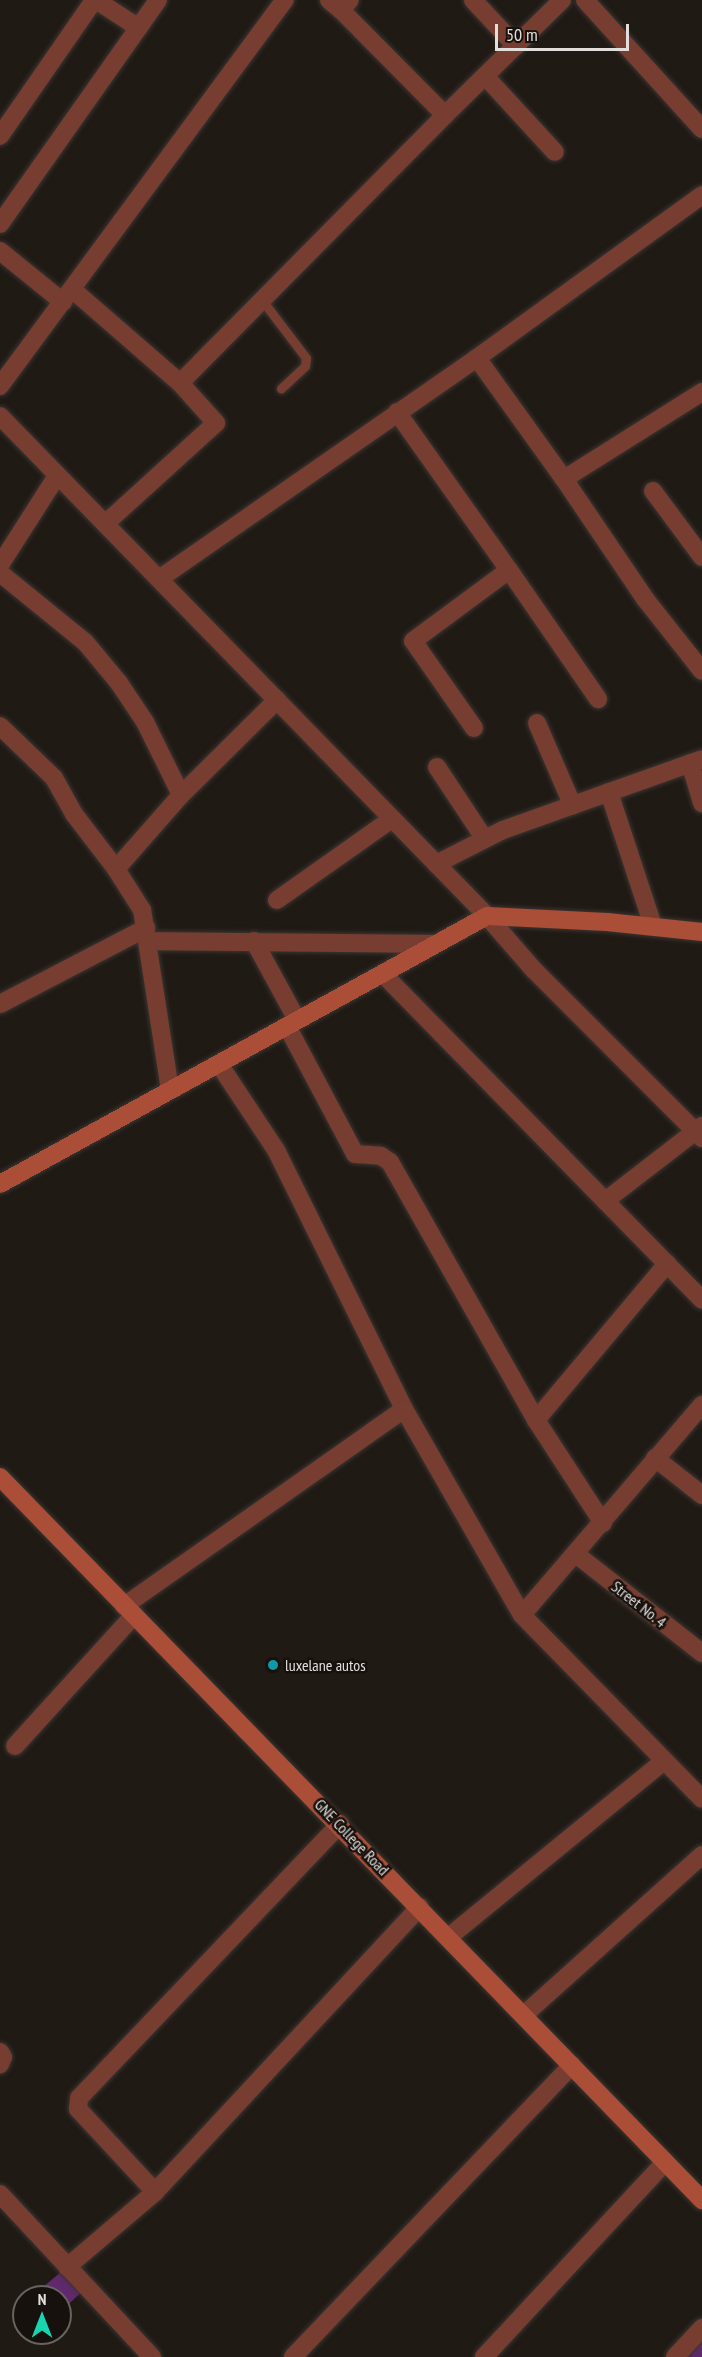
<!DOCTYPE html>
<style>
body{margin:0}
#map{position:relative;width:702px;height:2357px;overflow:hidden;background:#201a15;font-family:"PT Sans Narrow",sans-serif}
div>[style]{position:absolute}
.building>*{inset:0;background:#61296d}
.roads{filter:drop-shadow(0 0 2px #3b3531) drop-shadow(0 0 2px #3b3531)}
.lane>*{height:9px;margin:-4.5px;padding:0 4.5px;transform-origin:4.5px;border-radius:4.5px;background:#763d30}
.street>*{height:18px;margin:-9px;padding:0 9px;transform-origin:9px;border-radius:9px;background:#763d30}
.secondary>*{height:18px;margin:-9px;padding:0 9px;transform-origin:9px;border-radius:9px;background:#aa4e38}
.dots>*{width:16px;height:16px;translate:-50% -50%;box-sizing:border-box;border:3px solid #16110d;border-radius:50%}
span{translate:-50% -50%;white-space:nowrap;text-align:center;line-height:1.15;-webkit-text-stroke:5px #16110d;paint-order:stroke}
.street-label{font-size:16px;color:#e2dedb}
.poi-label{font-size:16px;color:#e2dedb}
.left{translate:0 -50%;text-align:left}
.north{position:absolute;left:12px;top:2285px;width:60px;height:60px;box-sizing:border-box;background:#16110d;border:2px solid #68635f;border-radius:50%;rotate:0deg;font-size:16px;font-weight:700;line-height:24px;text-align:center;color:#e2dedb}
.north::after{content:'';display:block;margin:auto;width:21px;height:27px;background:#18d5b2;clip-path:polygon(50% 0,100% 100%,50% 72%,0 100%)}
.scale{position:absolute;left:495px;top:24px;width:134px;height:27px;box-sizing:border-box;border:3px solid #e2dedb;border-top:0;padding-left:8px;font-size:18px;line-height:21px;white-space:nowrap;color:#e2dedb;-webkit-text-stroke:4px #16110d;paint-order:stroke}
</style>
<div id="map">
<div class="building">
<div style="clip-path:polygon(67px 2267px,86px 2288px,60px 2312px,60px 2297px,31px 2297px)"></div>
<div style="clip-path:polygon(24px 2304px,24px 2325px,15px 2312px)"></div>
<div style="clip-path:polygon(702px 2341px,702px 2357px,687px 2357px)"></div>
</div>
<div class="roads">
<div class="lane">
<div style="left:262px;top:300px;width:73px;rotate:52.8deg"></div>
<div style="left:306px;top:358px;width:8px;rotate:97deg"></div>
<div style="left:305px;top:366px;width:33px;rotate:137deg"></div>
</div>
<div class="street">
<div style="left:96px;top:0;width:51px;rotate:33.1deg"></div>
<div style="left:329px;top:0;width:16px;rotate:40deg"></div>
<div style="left:341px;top:10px;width:13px;rotate:-48deg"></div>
<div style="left:473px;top:0;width:63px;rotate:46.9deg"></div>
<div style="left:585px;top:0;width:174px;rotate:47.8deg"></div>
<div style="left:341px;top:10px;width:148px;rotate:45.3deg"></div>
<div style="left:445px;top:115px;width:164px;rotate:-44.5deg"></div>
<div style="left:485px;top:76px;width:103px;rotate:47.4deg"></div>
<div style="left:0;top:136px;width:165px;rotate:-55.3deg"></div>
<div style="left:0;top:224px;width:274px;rotate:-54.8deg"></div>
<div style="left:0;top:251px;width:81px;rotate:39deg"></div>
<div style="left:73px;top:290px;width:142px;rotate:41deg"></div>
<div style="left:180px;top:383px;width:54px;rotate:48deg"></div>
<div style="left:216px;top:423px;width:150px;rotate:137.7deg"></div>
<div style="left:477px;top:358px;width:149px;rotate:54.3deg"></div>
<div style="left:564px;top:479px;width:163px;rotate:-32.2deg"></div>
<div style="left:180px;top:383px;width:377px;rotate:-45.3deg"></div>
<div style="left:0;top:386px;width:480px;rotate:-53.6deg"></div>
<div style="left:397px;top:412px;width:194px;rotate:54.7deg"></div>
<div style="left:0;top:416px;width:698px;rotate:45.75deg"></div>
<div style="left:487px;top:916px;width:72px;rotate:49deg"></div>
<div style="left:534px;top:970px;width:238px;rotate:45deg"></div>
<div style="left:564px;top:479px;width:146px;rotate:55.9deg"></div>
<div style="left:646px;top:600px;width:90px;rotate:51.7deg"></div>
<div style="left:653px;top:491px;width:82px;rotate:53.4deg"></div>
<div style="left:0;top:565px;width:106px;rotate:-57.4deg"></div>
<div style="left:0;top:573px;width:109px;rotate:39.1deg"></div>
<div style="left:85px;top:642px;width:53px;rotate:50.3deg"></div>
<div style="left:119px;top:683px;width:47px;rotate:56.3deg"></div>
<div style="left:145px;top:722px;width:81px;rotate:63.7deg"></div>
<div style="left:159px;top:579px;width:387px;rotate:-34.8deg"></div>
<div style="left:477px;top:358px;width:278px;rotate:-35.9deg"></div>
<div style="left:537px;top:723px;width:90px;rotate:66.6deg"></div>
<div style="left:0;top:726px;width:75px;rotate:43.9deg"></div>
<div style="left:54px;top:778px;width:41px;rotate:60.9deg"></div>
<div style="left:74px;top:814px;width:69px;rotate:52.6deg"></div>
<div style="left:474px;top:728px;width:106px;rotate:-125deg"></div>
<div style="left:413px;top:641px;width:119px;rotate:-36.5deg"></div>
<div style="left:509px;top:570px;width:157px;rotate:55.4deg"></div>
<div style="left:690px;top:763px;width:42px;rotate:73.3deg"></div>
<div style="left:437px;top:767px;width:85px;rotate:56.5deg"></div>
<div style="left:609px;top:792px;width:141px;rotate:71.8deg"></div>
<div style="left:436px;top:864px;width:75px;rotate:-26.9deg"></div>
<div style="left:503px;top:830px;width:211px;rotate:-19.6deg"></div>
<div style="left:277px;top:900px;width:141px;rotate:-35.2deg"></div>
<div style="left:148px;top:941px;width:286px;rotate:0.6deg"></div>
<div style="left:254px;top:941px;width:90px;rotate:61.4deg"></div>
<div style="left:383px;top:974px;width:456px;rotate:45.6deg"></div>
<div style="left:0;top:1004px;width:165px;rotate:-27.5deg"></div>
<div style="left:287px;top:1026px;width:145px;rotate:62deg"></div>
<div style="left:355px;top:1154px;width:26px;rotate:4deg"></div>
<div style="left:381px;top:1156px;width:11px;rotate:34deg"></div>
<div style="left:390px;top:1162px;width:296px;rotate:60.5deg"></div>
<div style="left:536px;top:1420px;width:123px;rotate:57deg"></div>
<div style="left:219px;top:1064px;width:103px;rotate:56.5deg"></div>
<div style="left:276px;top:1150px;width:289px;rotate:63.7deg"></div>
<div style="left:404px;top:1409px;width:237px;rotate:60.2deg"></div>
<div style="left:522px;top:1615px;width:277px;rotate:-49.4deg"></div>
<div style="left:170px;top:1090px;width:182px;rotate:-98.8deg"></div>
<div style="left:142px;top:910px;width:49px;rotate:-122.4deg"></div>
<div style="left:116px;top:869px;width:98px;rotate:-48.7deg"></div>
<div style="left:181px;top:795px;width:135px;rotate:-44.7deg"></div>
<div style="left:605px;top:1201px;width:123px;rotate:-37.7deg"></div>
<div style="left:536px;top:1420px;width:204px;rotate:-50deg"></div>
<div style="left:655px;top:1458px;width:60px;rotate:38.2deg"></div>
<div style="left:577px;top:1555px;width:159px;rotate:38.1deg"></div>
<div style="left:124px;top:1606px;width:342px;rotate:-35.1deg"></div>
<div style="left:522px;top:1615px;width:257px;rotate:45.6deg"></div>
<div style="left:15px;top:1746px;width:177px;rotate:-47.7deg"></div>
<div style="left:340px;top:1824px;width:378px;rotate:133.6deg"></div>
<div style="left:79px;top:2098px;width:11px;rotate:95deg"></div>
<div style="left:78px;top:2109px;width:113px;rotate:47.1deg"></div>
<div style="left:155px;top:2192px;width:389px;rotate:-47.1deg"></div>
<div style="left:450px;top:1936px;width:276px;rotate:-39.3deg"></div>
<div style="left:525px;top:2014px;width:238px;rotate:-41.9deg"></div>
<div style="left:0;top:2052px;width:6px;rotate:59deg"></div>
<div style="left:3px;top:2057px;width:8px;rotate:113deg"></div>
<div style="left:0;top:2194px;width:223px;rotate:47deg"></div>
<div style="left:67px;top:2267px;width:116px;rotate:-40.4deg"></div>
<div style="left:293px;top:2357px;width:404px;rotate:-46.3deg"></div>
<div style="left:484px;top:2357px;width:266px;rotate:-47.1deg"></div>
<div style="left:675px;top:2357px;width:40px;rotate:-47deg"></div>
</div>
<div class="secondary">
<div style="left:0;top:1184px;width:556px;rotate:-28.82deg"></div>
<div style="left:487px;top:916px;width:120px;rotate:2.9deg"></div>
<div style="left:607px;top:922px;width:96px;rotate:6deg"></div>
<div style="left:0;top:1477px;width:1008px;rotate:45.84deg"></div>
</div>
</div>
<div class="dots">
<div style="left:273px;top:1665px;background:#0f9aa8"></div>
</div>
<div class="street-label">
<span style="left:639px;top:1604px;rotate:38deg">Street No. 4</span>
<span style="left:352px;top:1837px;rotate:46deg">GNE College Road</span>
</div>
<div class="poi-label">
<span class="left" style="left:285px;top:1665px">luxelane autos</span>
</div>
<div class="north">N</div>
<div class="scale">50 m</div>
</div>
